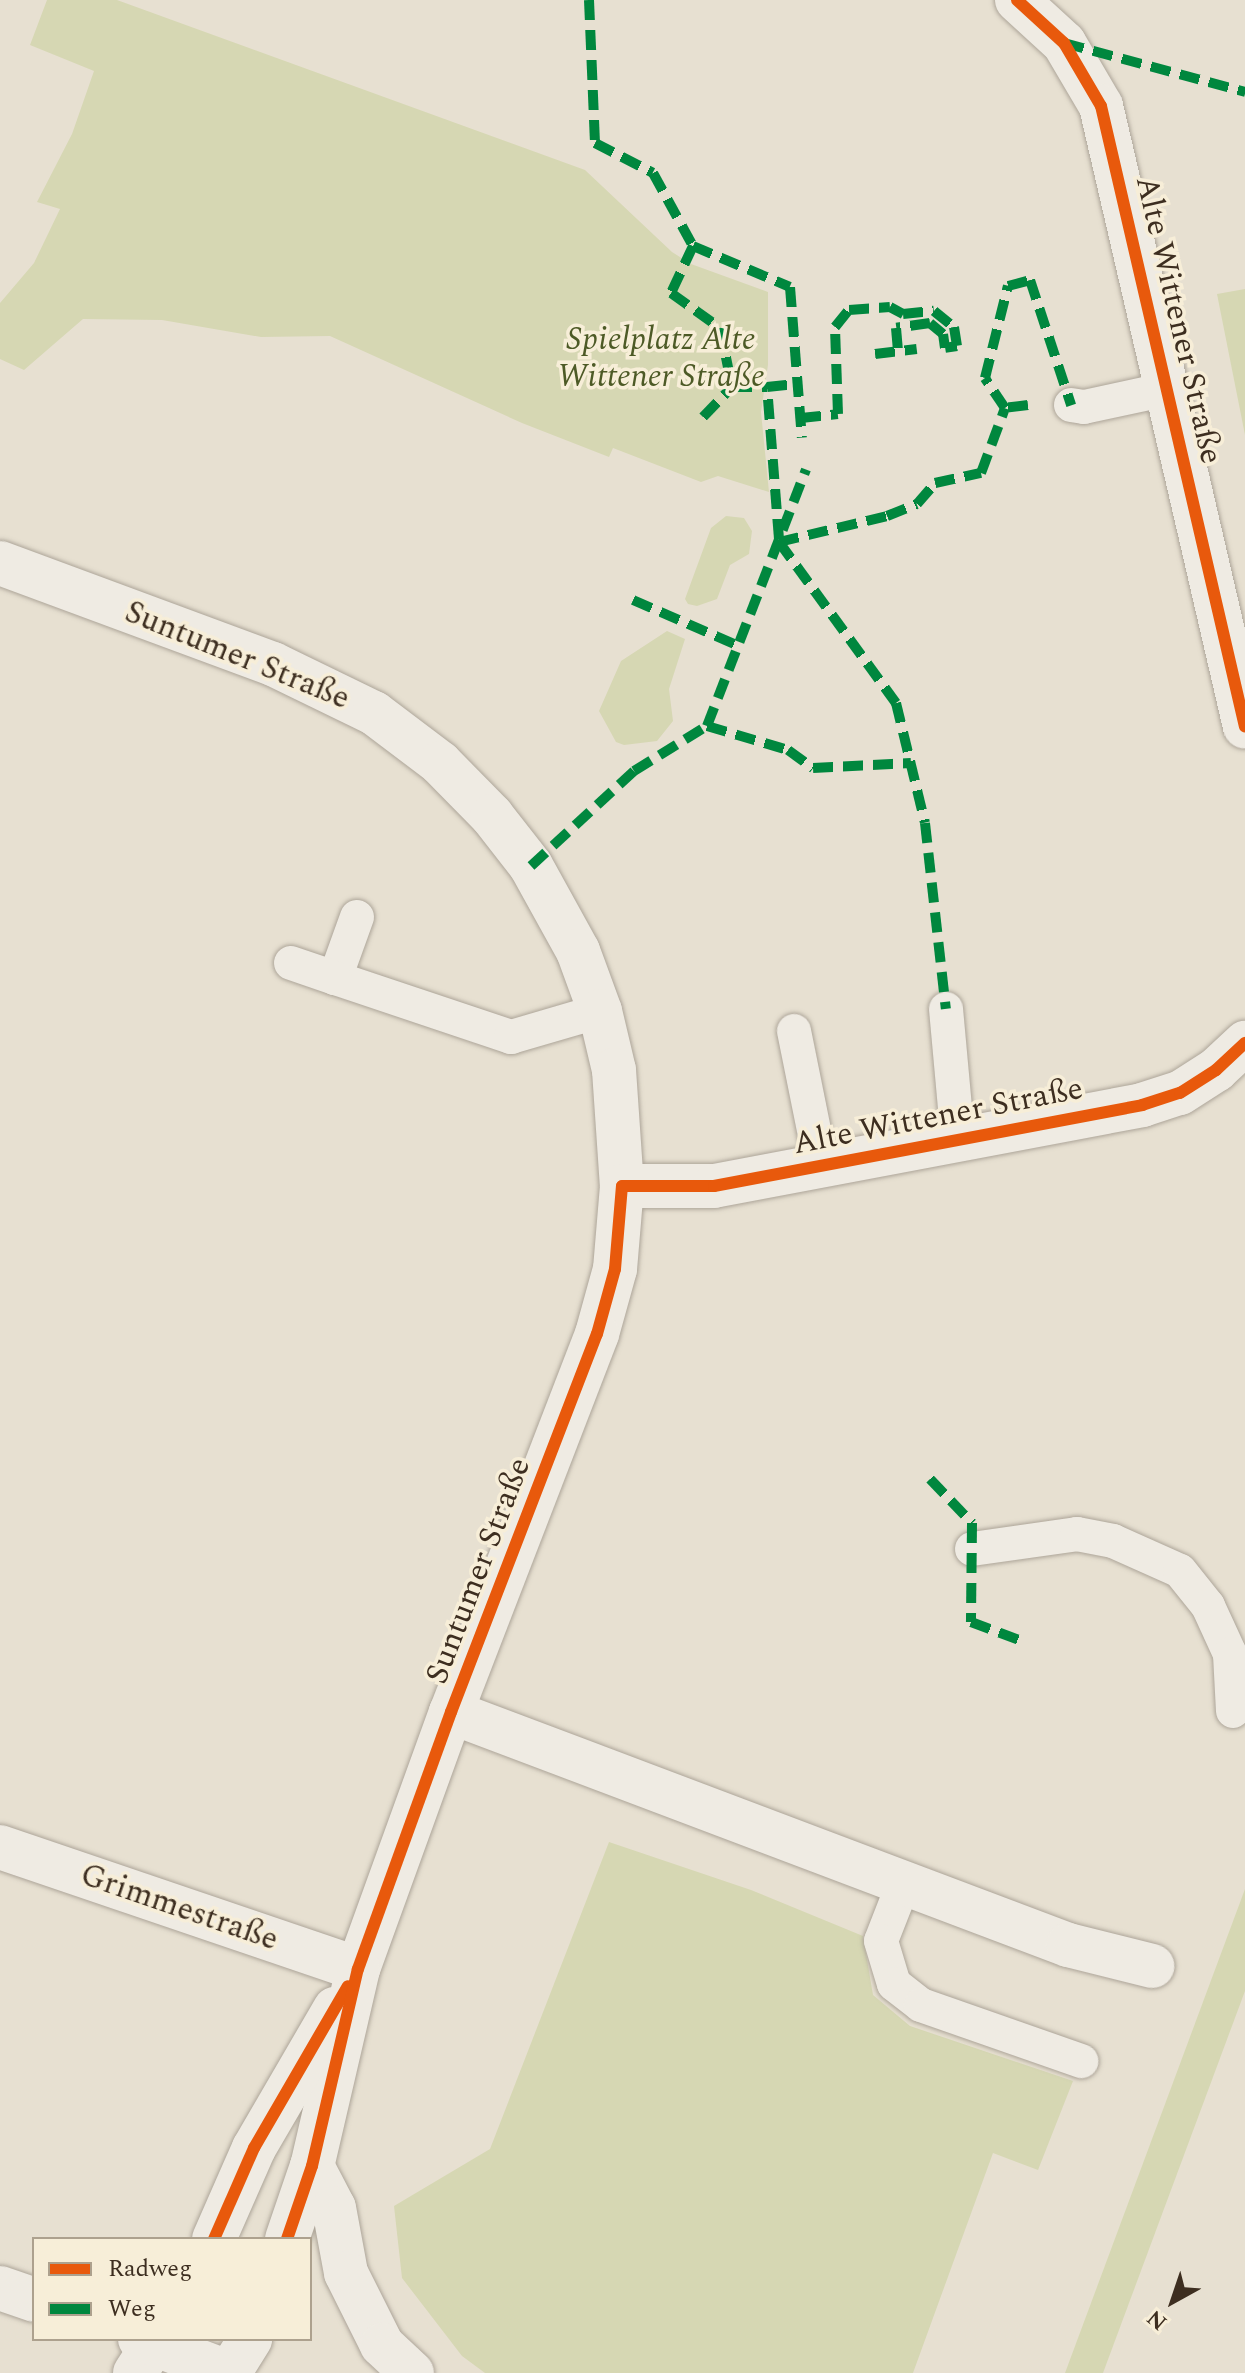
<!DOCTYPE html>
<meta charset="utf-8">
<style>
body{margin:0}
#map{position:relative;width:1245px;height:2373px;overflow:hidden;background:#e7e0d1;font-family:Spectral,serif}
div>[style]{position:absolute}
.green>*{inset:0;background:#d6d7b3}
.roads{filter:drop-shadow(0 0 2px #ada599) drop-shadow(0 0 2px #ada599)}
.lane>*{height:34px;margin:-17px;padding:0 17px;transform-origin:17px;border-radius:17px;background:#efebe3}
.street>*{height:44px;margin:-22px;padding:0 22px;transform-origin:22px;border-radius:22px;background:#efebe3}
.secondary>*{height:44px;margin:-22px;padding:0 22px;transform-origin:22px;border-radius:22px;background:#efebe3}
.quiet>*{height:10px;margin-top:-5px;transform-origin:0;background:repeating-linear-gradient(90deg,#00873e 0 20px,transparent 0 30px)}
.cycleway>*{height:12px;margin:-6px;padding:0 6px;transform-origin:6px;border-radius:6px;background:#e8590c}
span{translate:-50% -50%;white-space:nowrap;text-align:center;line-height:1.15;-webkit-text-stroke:7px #f7eed8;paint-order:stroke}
.street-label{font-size:32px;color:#3d2e20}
.park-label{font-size:32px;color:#4d5a26;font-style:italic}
.legend{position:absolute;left:32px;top:2237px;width:280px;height:104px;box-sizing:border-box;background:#f7eed8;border:2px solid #ada18e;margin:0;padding:10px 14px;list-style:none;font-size:24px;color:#3d2e20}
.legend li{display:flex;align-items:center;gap:16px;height:40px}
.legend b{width:40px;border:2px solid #ada18e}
.north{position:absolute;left:1133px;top:2261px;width:80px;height:80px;-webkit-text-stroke:6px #f7eed8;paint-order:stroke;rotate:220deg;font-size:22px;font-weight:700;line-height:32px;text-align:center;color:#3d2e20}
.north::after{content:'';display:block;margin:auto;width:28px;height:36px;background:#3d2e20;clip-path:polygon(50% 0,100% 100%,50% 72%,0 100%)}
</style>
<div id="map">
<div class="green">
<div style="clip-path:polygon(47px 0,117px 0,585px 170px,672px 252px,691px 264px,768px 292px,768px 365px,761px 412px,769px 492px,718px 476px,701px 482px,613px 448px,609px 457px,522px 423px,330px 336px,261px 337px,162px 320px,83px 319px,24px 370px,0 359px,0 303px,34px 263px,60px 209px,37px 202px,72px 134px,94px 71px,30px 45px)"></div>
<div style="clip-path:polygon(1245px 289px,1245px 435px,1217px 294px)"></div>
<div style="clip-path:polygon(726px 516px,744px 518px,752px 531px,749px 554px,730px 565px,717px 599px,697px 606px,688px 604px,685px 599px,711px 528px)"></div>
<div style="clip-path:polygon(667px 631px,685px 639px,669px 689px,673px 721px,657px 741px,624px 745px,616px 742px,599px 711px,621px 661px)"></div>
<div style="clip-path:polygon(609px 1842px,751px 1890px,863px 1936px,873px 1995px,910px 2026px,1073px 2081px,1038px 2170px,993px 2153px,913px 2373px,485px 2373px,462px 2356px,402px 2278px,394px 2206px,490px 2149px)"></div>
<div style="clip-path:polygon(1245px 1889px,1245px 1991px,1103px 2373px,1065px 2373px)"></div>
</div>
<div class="roads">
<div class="lane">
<div style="left:1071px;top:405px;width:13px;rotate:9deg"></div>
<div style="left:1084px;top:407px;width:86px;rotate:-12.1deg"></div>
<div style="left:357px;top:917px;width:65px;rotate:109.8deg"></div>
<div style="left:335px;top:978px;width:186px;rotate:18.5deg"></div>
<div style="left:511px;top:1037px;width:93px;rotate:-16.3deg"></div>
<div style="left:291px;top:963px;width:46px;rotate:18.8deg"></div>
<div style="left:946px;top:1009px;width:133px;rotate:84.8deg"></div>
<div style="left:794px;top:1031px;width:137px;rotate:78.6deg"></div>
<div style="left:972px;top:1549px;width:106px;rotate:-8.1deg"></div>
<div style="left:1077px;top:1534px;width:37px;rotate:11deg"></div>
<div style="left:1113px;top:1541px;width:73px;rotate:24.1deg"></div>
<div style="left:1180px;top:1571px;width:45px;rotate:51.3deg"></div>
<div style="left:1208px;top:1606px;width:53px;rotate:65.4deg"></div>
<div style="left:1230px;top:1654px;width:57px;rotate:87deg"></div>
<div style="left:904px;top:1882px;width:63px;rotate:111.3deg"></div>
<div style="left:881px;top:1941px;width:45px;rotate:73.2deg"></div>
<div style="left:894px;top:1984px;width:34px;rotate:38deg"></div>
<div style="left:921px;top:2005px;width:170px;rotate:19.3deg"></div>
</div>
<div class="street">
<div style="left:1017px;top:0;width:64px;rotate:42.5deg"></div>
<div style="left:1064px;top:43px;width:73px;rotate:59.6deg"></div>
<div style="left:1101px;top:106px;width:637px;rotate:76.94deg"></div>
<div style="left:0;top:563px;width:291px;rotate:20.3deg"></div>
<div style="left:273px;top:664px;width:112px;rotate:25.9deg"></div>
<div style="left:374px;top:713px;width:83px;rotate:37.1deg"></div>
<div style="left:440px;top:763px;width:74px;rotate:45.5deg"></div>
<div style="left:492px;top:816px;width:63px;rotate:52deg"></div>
<div style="left:531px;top:866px;width:97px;rotate:61.1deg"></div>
<div style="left:578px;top:951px;width:64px;rotate:69.9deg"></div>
<div style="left:600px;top:1011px;width:61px;rotate:76.7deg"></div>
<div style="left:614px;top:1070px;width:116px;rotate:86.1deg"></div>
<div style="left:622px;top:1186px;width:83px;rotate:94.8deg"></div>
<div style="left:615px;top:1269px;width:67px;rotate:105.5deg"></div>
<div style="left:597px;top:1334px;width:405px;rotate:111.1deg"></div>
<div style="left:451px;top:1712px;width:273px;rotate:109.9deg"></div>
<div style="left:358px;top:1969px;width:202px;rotate:103.1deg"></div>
<div style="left:312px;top:2166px;width:77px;rotate:108.9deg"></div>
<div style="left:622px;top:1186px;width:92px"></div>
<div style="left:714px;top:1186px;width:436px;rotate:-10.7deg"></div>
<div style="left:1142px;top:1105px;width:40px;rotate:-18deg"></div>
<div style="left:1180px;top:1093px;width:43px;rotate:-32.6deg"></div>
<div style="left:1216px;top:1070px;width:40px;rotate:-43deg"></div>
<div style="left:451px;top:1712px;width:660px;rotate:20.69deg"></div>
<div style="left:1068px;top:1945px;width:87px;rotate:14deg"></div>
<div style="left:0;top:1847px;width:378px;rotate:18.8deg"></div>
<div style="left:312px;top:2166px;width:47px;rotate:62.4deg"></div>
<div style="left:334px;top:2208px;width:66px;rotate:79.5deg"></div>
<div style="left:346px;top:2273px;width:80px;rotate:63.4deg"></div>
<div style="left:382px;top:2345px;width:41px;rotate:43deg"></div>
<div style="left:214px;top:2239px;width:99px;rotate:-66.3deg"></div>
<div style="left:254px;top:2148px;width:161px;rotate:-59.8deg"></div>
<div style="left:135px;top:2373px;width:40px;rotate:-57.1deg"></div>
<div style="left:229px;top:2373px;width:40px;rotate:-58deg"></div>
</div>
<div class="secondary">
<div style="left:0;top:2288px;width:36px;rotate:19deg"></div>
<div style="left:140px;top:2339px;width:96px;rotate:20.7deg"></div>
</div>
</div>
<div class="quiet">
<div style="left:589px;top:0;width:143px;rotate:87.6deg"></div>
<div style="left:595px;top:143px;width:65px;rotate:27.3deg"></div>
<div style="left:653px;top:173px;width:83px;rotate:61.3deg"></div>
<div style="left:693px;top:246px;width:105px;rotate:22.9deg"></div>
<div style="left:790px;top:287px;width:151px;rotate:85.5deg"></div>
<div style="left:1064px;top:43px;width:188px;rotate:15.1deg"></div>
<div style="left:693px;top:246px;width:52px;rotate:115.1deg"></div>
<div style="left:671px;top:293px;width:60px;rotate:35.5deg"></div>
<div style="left:720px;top:328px;width:60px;rotate:78.5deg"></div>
<div style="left:732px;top:387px;width:35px"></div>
<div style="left:875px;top:354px;width:42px;rotate:-6.8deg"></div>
<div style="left:1028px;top:405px;width:23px;rotate:173deg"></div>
<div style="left:1005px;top:408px;width:36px;rotate:-124deg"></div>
<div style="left:985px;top:378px;width:95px;rotate:-76deg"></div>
<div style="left:1008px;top:286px;width:23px;rotate:-15deg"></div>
<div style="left:1030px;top:280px;width:132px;rotate:71.8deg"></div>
<div style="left:703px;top:417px;width:42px;rotate:-46deg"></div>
<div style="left:801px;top:418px;width:37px;rotate:-6deg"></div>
<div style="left:838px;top:414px;width:87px;rotate:-92deg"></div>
<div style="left:835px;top:327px;width:22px;rotate:-51deg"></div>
<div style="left:849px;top:310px;width:41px;rotate:-4.2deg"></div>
<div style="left:890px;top:307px;width:15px;rotate:28deg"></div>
<div style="left:903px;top:314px;width:31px;rotate:-6deg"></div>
<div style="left:934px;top:311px;width:26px;rotate:39deg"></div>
<div style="left:954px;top:327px;width:19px;rotate:81deg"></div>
<div style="left:957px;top:346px;width:12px;rotate:171deg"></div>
<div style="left:945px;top:348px;width:14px;rotate:-98deg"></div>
<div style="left:943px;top:334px;width:17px;rotate:-140deg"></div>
<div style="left:930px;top:323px;width:34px;rotate:172deg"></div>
<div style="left:896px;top:328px;width:23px;rotate:85deg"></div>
<div style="left:779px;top:539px;width:152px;rotate:-94.5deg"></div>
<div style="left:767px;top:387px;width:31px;rotate:-6deg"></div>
<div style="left:779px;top:542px;width:199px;rotate:54deg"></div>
<div style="left:896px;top:703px;width:123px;rotate:76.4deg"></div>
<div style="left:925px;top:823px;width:187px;rotate:83.6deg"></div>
<div style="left:779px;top:542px;width:111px;rotate:-13.5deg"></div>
<div style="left:887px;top:516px;width:32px;rotate:-22deg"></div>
<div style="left:917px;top:504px;width:28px;rotate:-49deg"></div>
<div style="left:935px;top:483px;width:47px;rotate:-12.3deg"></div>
<div style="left:981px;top:473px;width:69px;rotate:-69.7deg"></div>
<div style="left:633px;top:600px;width:116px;rotate:23.5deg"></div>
<div style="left:707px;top:726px;width:84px;rotate:16.5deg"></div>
<div style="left:788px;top:750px;width:31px;rotate:36deg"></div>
<div style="left:813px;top:768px;width:98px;rotate:-2.9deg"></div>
<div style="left:531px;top:866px;width:140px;rotate:-42.7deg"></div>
<div style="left:634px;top:771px;width:86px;rotate:-31.7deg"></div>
<div style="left:707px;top:726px;width:275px;rotate:-68.9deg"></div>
<div style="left:930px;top:1479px;width:61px;rotate:46.3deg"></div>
<div style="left:972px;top:1523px;width:99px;rotate:90.6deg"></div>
<div style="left:971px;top:1622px;width:51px;rotate:20.6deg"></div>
</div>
<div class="cycleway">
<div style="left:1017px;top:0;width:64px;rotate:42.5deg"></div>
<div style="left:1064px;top:43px;width:73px;rotate:59.6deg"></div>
<div style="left:1101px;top:106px;width:637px;rotate:76.94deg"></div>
<div style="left:214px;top:2239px;width:99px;rotate:-66.3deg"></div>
<div style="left:254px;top:2148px;width:187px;rotate:-59.9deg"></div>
<div style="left:287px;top:2239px;width:77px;rotate:-71.1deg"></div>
<div style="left:312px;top:2166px;width:202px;rotate:-76.9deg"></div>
<div style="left:358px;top:1969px;width:273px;rotate:-70.1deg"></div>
<div style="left:451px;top:1712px;width:405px;rotate:-68.9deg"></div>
<div style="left:597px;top:1334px;width:67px;rotate:-74.5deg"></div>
<div style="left:615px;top:1269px;width:83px;rotate:-85.2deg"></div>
<div style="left:622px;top:1186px;width:92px"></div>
<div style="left:714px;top:1186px;width:436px;rotate:-10.7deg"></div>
<div style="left:1142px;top:1105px;width:40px;rotate:-18deg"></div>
<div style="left:1180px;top:1093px;width:43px;rotate:-32.6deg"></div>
<div style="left:1216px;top:1070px;width:40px;rotate:-43deg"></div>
</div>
<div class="street-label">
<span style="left:1178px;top:320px;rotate:77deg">Alte Wittener Straße</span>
<span style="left:237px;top:656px;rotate:22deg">Suntumer Straße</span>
<span style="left:938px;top:1117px;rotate:-11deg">Alte Wittener Straße</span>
<span style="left:479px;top:1571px;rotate:-69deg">Suntumer Straße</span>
<span style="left:179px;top:1908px;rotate:19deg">Grimmestraße</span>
</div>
<div class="park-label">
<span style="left:661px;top:359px">Spielplatz Alte<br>Wittener Straße</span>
</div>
<ul class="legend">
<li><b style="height:10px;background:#e8590c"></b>Radweg</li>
<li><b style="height:10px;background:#00873e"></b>Weg</li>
</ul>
<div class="north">N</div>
</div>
